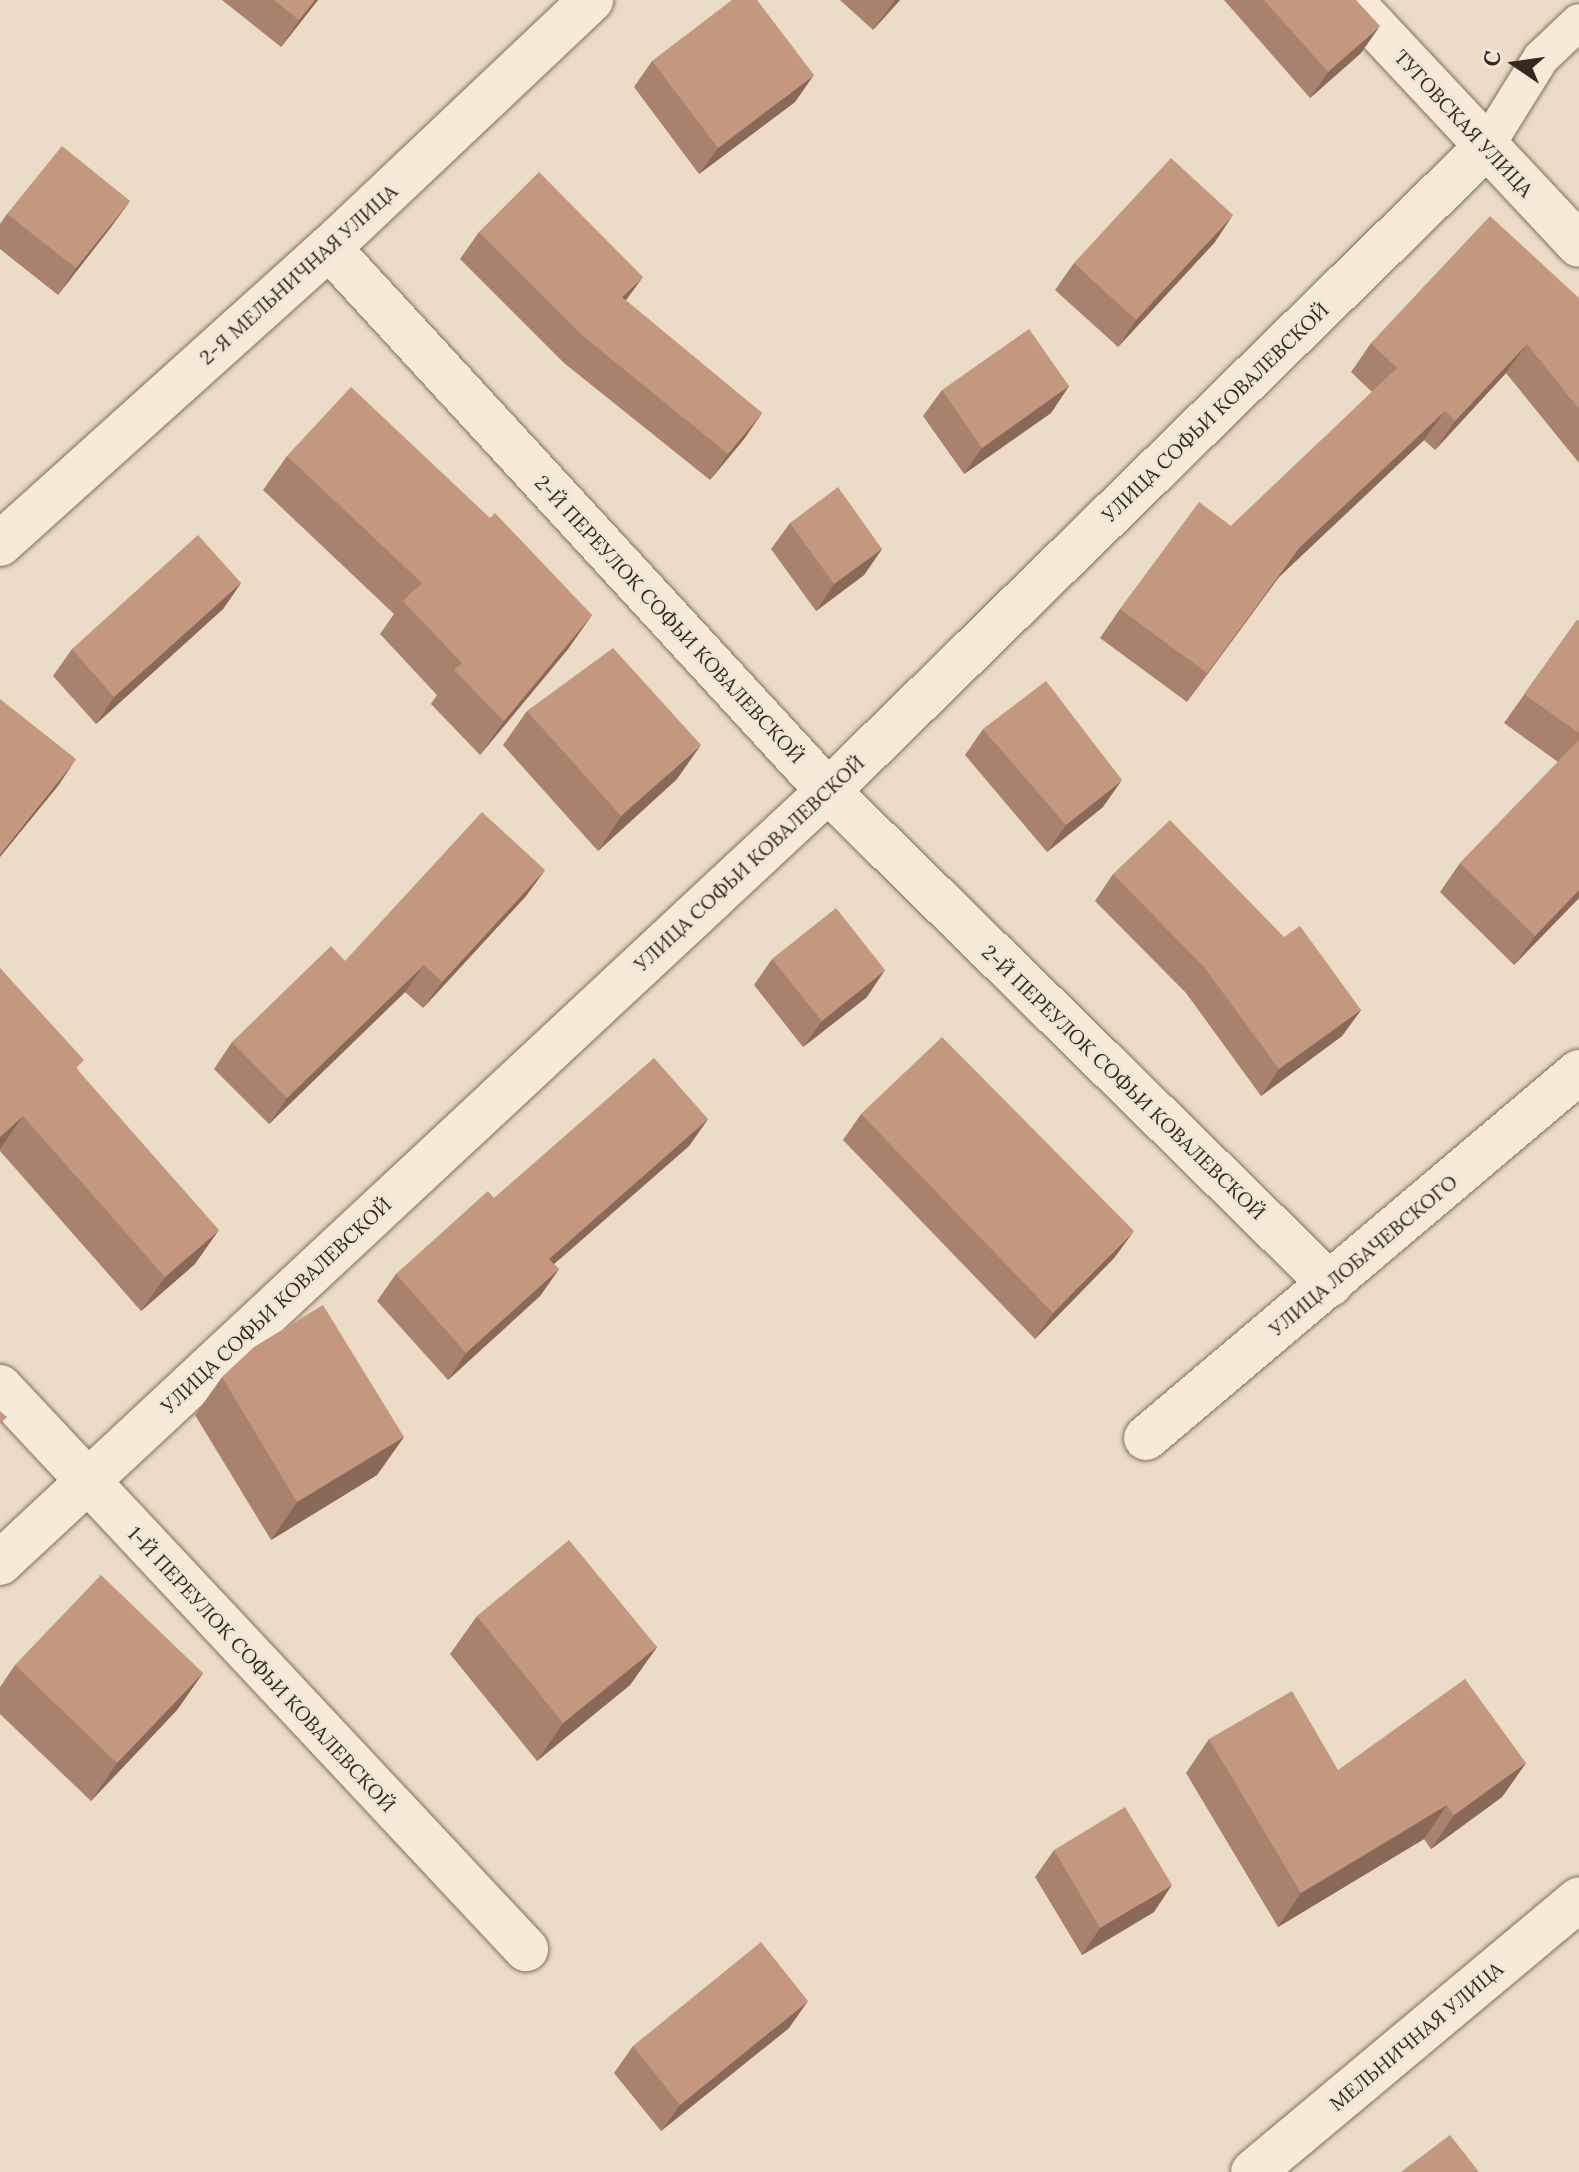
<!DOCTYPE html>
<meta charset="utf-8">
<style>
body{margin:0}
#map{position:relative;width:1579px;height:2172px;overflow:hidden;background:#eadcc6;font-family:Lora,serif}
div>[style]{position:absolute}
.roads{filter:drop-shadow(0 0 2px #836f5d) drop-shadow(0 0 2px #836f5d)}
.service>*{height:36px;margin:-18px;padding:0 18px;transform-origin:18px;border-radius:18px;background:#f5ebd8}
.minor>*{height:44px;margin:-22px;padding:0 22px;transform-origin:22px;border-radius:22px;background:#f5ebd8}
.tertiary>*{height:44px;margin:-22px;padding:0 22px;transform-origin:22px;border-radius:22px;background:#f5ebd8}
.wall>*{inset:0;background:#a9826d}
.shaded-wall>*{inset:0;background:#896a59}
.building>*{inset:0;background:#c4977f}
span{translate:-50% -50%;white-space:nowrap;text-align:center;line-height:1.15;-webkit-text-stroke:6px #f2e7d5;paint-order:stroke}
.street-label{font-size:20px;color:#352820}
.north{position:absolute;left:1475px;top:24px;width:80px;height:80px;-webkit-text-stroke:6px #f2e7d5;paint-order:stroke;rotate:283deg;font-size:22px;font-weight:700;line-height:32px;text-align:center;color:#352820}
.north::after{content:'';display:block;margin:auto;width:28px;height:36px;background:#352820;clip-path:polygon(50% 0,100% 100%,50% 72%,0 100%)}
</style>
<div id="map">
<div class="roads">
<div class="service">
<div style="left:1485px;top:148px;width:106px;rotate:-58.1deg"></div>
<div style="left:1541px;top:58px;width:52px;rotate:-43.5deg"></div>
</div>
<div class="minor">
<div style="left:1350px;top:0;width:335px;rotate:46.9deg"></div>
<div style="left:329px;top:248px;width:737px;rotate:47.42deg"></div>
<div style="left:828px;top:791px;width:704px;rotate:44.48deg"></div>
<div style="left:0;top:544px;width:443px;rotate:-42deg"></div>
<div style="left:329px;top:248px;width:361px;rotate:-43.4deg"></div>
<div style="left:0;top:1387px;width:770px;rotate:46.9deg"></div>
<div style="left:1146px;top:1438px;width:567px;rotate:-40.21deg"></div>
<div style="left:0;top:1563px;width:1132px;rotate:-43deg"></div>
<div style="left:828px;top:791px;width:919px;rotate:-44.38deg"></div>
</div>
<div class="tertiary">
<div style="left:1253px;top:2172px;width:425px;rotate:-39.9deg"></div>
</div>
</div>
<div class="wall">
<div style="clip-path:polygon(222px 0,318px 0,281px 47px)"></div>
<div style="clip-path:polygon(840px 0,900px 0,873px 30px)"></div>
<div style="clip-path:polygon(1224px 0,1356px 0,1361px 53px,1310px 98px)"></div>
<div style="clip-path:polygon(652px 61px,795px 102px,699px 174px,634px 87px)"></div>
<div style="clip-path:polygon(130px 201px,111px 227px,58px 295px,0 249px,0 224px,7px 214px)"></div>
<div style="clip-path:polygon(479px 232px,626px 301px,762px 413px,744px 439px,710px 480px,564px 363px,460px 259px)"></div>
<div style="clip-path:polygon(1215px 242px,1118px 347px,1055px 290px,1074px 263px)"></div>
<div style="clip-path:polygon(1579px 298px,1579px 463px,1506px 373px,1435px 450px,1424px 440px,1279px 577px,1187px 702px,1100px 638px,1120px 609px,1231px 526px,1372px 392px,1351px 372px,1371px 343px)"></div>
<div style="clip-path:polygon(1069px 386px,1051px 413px,964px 474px,923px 416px,942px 390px)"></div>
<div style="clip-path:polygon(287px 456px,592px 615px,568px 649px,480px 755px,431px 704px,437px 695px,380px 634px,394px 614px,263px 490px)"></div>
<div style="clip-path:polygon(790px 523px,882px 549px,864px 575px,816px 611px,771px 549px)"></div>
<div style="clip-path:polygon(241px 583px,223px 609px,96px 724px,53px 676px,72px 649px)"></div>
<div style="clip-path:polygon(1577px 620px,1579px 621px,1579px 898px,1514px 965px,1440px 892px,1460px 863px,1558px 762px,1504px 723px)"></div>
<div style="clip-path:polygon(527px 711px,677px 779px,598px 851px,503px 745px)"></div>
<div style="clip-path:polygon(983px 729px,1103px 807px,1047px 852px,965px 755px)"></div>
<div style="clip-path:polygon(545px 870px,526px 896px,423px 1008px,405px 992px,269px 1124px,214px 1069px,232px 1042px,345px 961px)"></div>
<div style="clip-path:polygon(1113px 874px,1361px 1010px,1342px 1036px,1261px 1096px,1186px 993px,1095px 901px)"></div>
<div style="clip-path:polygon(772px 959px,867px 997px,803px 1047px,754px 985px)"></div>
<div style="clip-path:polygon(0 968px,78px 1070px,195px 1264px,141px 1311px,0 1151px)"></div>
<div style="clip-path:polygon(861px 1114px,1115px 1257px,1035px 1339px,843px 1140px)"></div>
<div style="clip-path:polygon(708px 1119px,689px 1146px,554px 1264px,559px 1269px,540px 1296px,448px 1380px,377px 1301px,396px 1274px,494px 1198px)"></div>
<div style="clip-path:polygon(222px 1377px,404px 1437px,377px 1475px,271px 1540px,195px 1415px)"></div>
<div style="clip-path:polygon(477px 1616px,657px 1647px,630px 1685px,537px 1761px,450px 1654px)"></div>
<div style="clip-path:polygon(15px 1665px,203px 1673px,177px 1710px,91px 1801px,0 1714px,0 1687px)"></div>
<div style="clip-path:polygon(1209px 1739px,1338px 1770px,1526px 1763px,1502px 1797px,1431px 1849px,1424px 1839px,1278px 1927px,1186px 1773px)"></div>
<div style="clip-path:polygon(1054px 1850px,1154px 1912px,1082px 1955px,1035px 1877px)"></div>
<div style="clip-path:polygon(789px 2028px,661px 2131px,614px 2073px,633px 2046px)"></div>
</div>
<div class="shaded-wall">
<div style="clip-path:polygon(315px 0,318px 0,281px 47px,299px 20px)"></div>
<div style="clip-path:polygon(895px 0,900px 0,873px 30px)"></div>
<div style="clip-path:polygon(1380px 26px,1361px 53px,1310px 98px,1328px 72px)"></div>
<div style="clip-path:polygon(814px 75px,795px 102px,699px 174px,718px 148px)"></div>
<div style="clip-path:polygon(130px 201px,111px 227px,58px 295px,76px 268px)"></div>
<div style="clip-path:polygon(1233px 215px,1215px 242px,1118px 347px,1136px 320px)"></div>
<div style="clip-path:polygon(643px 277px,624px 303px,622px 297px)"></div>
<div style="clip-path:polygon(1527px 344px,1506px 373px,1435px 450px,1455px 421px)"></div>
<div style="clip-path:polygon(1069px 386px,1051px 413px,964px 474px,982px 448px)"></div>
<div style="clip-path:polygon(1445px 411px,1424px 440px,1279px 577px,1187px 702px,1299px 548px)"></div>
<div style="clip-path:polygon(762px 413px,744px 439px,710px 480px,728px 454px)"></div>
<div style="clip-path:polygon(882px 549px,864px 575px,816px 611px,834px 584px)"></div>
<div style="clip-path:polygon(241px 583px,223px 609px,96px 724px,114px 697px)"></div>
<div style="clip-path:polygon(592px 615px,568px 649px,480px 755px,504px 721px)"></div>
<div style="clip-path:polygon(701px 745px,677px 779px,598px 851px,621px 816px)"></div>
<div style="clip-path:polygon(76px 759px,58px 786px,0 857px,0 854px)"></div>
<div style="clip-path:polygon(1122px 780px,1103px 807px,1047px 852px,1066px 825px)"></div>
<div style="clip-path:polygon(545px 870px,526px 896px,423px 1008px,442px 982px)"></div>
<div style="clip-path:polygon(1579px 890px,1579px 898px,1514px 965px,1535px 936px)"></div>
<div style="clip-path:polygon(424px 965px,405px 992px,269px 1124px,287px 1098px)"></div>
<div style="clip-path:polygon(885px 970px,867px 997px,803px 1047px,822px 1021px)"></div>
<div style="clip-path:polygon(1361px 1010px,1342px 1036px,1261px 1096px,1279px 1069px)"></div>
<div style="clip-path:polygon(23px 1116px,0 1149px,0 1137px)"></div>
<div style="clip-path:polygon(708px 1119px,689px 1146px,530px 1285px,549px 1259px)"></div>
<div style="clip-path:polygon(219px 1230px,195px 1264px,141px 1311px,165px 1277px)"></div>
<div style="clip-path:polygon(1134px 1231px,1115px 1257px,1035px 1339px,1053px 1313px)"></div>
<div style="clip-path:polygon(559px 1269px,540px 1296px,448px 1380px,466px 1353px)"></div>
<div style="clip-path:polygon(404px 1437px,377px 1475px,271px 1540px,297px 1502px)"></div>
<div style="clip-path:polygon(657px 1647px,630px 1685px,537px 1761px,563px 1723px)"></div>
<div style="clip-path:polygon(203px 1673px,177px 1710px,91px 1801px,117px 1763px)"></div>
<div style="clip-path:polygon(1526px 1763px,1502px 1797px,1431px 1849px,1454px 1815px)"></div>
<div style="clip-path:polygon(1447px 1805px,1424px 1839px,1278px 1927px,1301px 1893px)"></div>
<div style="clip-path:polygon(1172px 1885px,1154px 1912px,1082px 1955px,1100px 1928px)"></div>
<div style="clip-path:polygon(808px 2001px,789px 2028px,661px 2131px,680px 2105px)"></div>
</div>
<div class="building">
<div style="clip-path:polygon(274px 0,315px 0,299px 20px)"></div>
<div style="clip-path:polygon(732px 0,757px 0,814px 75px,718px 148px,652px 61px)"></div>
<div style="clip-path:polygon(1264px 0,1356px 0,1380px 26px,1328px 72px)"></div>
<div style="clip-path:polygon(62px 146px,130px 201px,76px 268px,7px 214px)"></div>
<div style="clip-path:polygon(1171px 158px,1233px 215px,1136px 320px,1074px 263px)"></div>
<div style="clip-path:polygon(539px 172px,643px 277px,622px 297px,762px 413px,728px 454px,583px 336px,479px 232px)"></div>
<div style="clip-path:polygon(1490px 216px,1579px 298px,1579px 409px,1527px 344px,1455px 421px,1445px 411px,1299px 548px,1207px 673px,1120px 609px,1199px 502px,1231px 526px,1397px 368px,1371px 343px)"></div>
<div style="clip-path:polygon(1029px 329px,1069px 386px,982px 448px,942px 390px)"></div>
<div style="clip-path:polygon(351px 387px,490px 518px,495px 513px,592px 615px,504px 721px,454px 670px,462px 663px,403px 601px,422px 583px,287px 456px)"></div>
<div style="clip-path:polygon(838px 487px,882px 549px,834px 584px,790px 523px)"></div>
<div style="clip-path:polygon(198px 535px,241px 583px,114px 697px,72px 649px)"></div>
<div style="clip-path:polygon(1577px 620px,1579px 621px,1579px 733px,1524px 694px)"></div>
<div style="clip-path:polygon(613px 648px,701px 745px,621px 816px,527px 711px)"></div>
<div style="clip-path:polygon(1046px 681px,1122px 780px,1066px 825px,983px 729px)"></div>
<div style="clip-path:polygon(0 699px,76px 759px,0 854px)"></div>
<div style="clip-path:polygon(1579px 740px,1579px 890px,1535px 936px,1460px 863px)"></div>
<div style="clip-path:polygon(482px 812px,545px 870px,442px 982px,424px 965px,287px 1098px,232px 1042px,331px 946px,345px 961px)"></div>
<div style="clip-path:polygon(1170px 820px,1284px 937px,1300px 926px,1361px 1010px,1279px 1069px,1204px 967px,1113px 874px)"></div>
<div style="clip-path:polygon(836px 908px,885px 970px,822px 1021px,772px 959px)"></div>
<div style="clip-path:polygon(0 968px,84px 1060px,76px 1068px,219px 1230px,165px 1277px,23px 1116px,0 1137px)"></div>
<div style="clip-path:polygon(942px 1037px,1134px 1231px,1053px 1313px,861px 1114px)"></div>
<div style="clip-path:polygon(654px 1058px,708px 1119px,549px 1259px,559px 1269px,466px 1353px,396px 1274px,488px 1191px,494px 1198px)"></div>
<div style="clip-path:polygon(323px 1305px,404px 1437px,297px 1502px,222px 1377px,254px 1347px)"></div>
<div style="clip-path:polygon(0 1411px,7px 1417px,0 1424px)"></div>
<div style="clip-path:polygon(569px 1540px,657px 1647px,563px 1723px,477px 1616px)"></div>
<div style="clip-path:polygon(101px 1575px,203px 1673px,117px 1763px,15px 1665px)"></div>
<div style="clip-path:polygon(1465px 1679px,1526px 1763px,1454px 1815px,1447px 1805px,1301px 1893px,1209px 1739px,1292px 1691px,1338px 1770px)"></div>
<div style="clip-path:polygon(1125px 1807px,1172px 1885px,1100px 1928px,1054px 1850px)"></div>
<div style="clip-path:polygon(761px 1942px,808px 2001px,680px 2105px,633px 2046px)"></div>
<div style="clip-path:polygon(1450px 2135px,1479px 2172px,1401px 2172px)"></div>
</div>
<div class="street-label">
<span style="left:1464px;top:123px;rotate:47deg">ТУГОВСКАЯ УЛИЦА</span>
<span style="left:298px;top:274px;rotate:-42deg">2-Я МЕЛЬНИЧНАЯ УЛИЦА</span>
<span style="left:1215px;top:412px;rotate:-44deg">УЛИЦА СОФЬИ КОВАЛЕВСКОЙ</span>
<span style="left:670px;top:619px;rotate:47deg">2-Й ПЕРЕУЛОК СОФЬИ КОВАЛЕВСКОЙ</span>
<span style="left:749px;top:863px;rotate:-43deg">УЛИЦА СОФЬИ КОВАЛЕВСКОЙ</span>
<span style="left:1124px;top:1082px;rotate:44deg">2-Й ПЕРЕУЛОК СОФЬИ КОВАЛЕВСКОЙ</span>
<span style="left:1363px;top:1255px;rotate:-40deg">УЛИЦА ЛОБАЧЕВСКОГО</span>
<span style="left:276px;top:1305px;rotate:-43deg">УЛИЦА СОФЬИ КОВАЛЕВСКОЙ</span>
<span style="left:262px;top:1669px;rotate:47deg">1-Й ПЕРЕУЛОК СОФЬИ КОВАЛЕВСКОЙ</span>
<span style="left:1416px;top:2036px;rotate:-40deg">МЕЛЬНИЧНАЯ УЛИЦА</span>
</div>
<div class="north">С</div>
</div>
